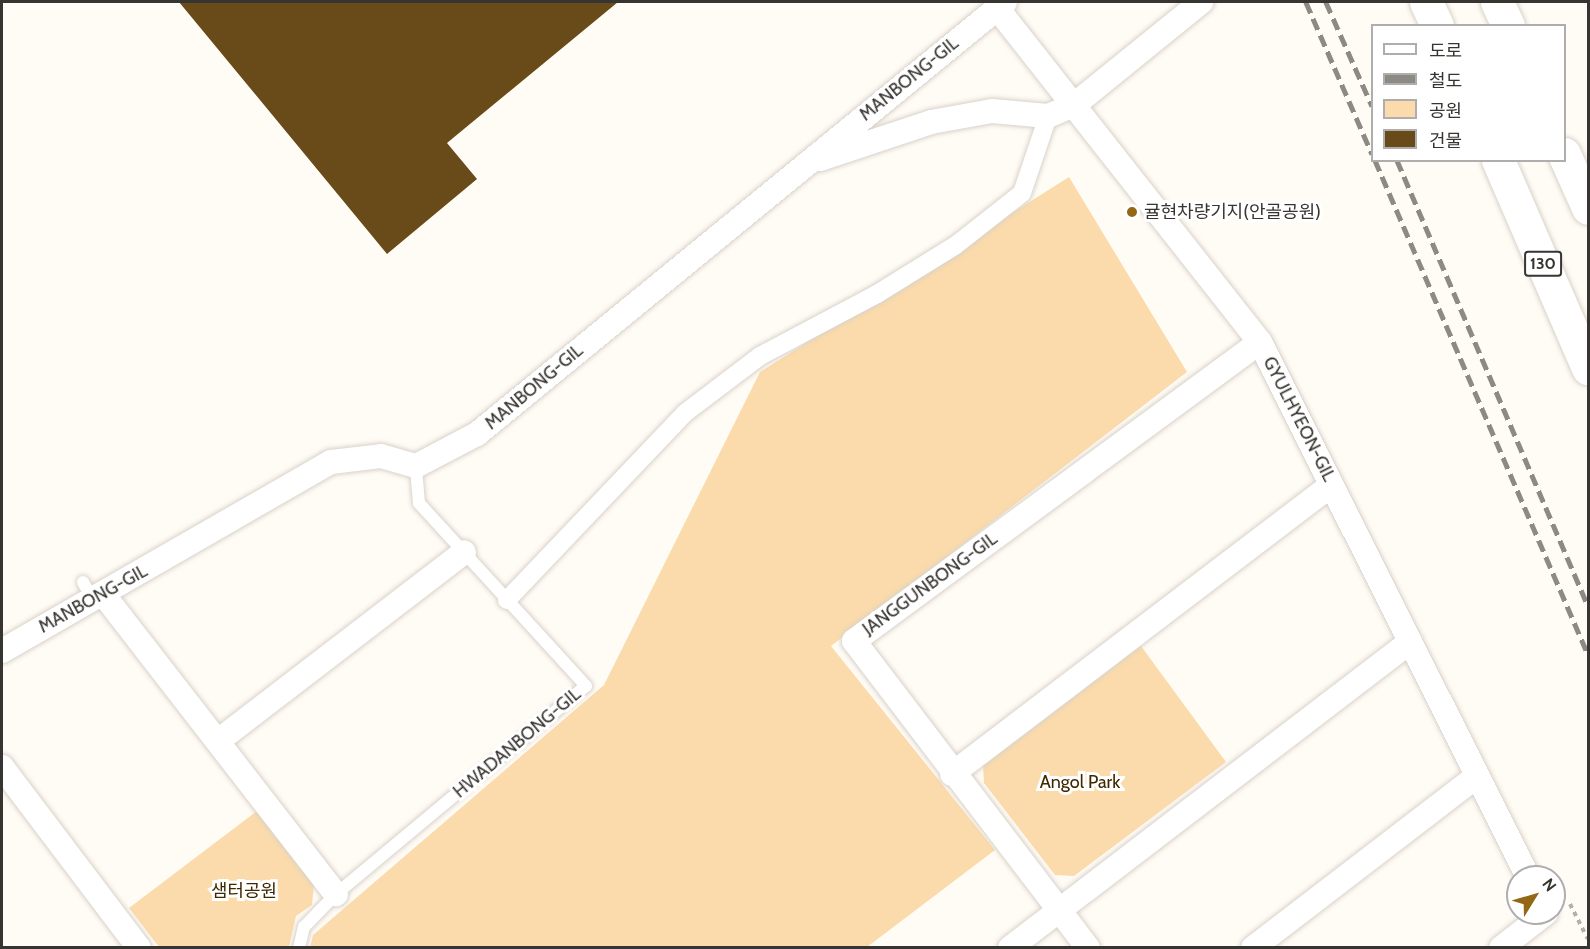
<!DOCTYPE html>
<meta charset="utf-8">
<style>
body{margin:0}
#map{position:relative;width:1590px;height:949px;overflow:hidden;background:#fffbf5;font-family:Cabin,"Noto Sans KR",sans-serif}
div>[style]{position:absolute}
.green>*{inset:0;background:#fbdbab}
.building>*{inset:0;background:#694b19}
.path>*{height:4px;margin-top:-2px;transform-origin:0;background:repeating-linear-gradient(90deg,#b4b1ab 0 4.5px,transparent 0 9px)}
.roads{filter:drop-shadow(0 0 2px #d8d2c9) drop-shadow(0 0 2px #d8d2c9)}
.service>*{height:12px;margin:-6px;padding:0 6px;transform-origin:6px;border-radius:6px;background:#fff}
.pedestrian>*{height:18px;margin:-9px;padding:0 9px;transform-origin:9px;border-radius:9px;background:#fff}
.minor>*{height:24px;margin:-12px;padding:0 12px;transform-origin:12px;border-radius:12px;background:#fff}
.motorway>*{height:33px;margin:-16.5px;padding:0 16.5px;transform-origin:16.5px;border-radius:16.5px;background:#fff}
.rail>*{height:4.5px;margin-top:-2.25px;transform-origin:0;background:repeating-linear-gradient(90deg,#8d8a86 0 12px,transparent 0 18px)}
.dots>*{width:16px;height:16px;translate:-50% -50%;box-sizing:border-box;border:3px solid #fff;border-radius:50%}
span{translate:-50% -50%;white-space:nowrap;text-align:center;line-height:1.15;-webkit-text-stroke:6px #fff;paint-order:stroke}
.shield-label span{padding:2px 4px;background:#fff;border:2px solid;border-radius:4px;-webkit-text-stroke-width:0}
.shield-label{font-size:16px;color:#373531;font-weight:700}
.street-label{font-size:18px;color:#373531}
.poi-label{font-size:18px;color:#373531}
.left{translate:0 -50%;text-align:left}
.park-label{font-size:18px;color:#3f2800}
.frame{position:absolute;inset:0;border:3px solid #373531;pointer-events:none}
.legend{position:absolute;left:1371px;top:24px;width:195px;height:138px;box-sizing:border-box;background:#fff;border:2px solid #afaead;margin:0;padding:8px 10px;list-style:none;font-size:18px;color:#373531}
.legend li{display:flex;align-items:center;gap:12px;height:30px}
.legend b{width:30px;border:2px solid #afaead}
.north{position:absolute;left:1506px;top:865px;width:60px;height:60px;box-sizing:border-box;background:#fff;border:2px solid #afaead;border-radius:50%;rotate:53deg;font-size:16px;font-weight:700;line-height:24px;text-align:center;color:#373531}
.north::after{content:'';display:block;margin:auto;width:21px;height:27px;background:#946714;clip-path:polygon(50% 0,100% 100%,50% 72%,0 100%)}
</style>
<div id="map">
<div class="green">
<div style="clip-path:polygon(1069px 177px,1187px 372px,831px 646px,995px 850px,867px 947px,310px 948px,313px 935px,604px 685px,760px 372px)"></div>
<div style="clip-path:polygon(1141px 646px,1226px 762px,1074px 876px,1055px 875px,984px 783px,983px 766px)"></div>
<div style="clip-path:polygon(257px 811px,314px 884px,312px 905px,296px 916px,289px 947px,159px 947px,129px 908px)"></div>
</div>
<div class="building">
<div style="clip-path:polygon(179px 2px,618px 2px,447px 143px,477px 179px,387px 254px)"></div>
</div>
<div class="path">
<div style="left:1570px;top:904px;width:39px;rotate:63deg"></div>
</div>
<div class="roads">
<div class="service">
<div style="left:83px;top:582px;width:21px;rotate:61deg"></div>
<div style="left:299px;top:948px;width:22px;rotate:-77deg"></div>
<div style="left:304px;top:927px;width:46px;rotate:-45.9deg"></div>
<div style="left:336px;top:894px;width:325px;rotate:-39.8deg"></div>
<div style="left:586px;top:686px;width:248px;rotate:-132.4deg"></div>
<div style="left:419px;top:503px;width:37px;rotate:-95deg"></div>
</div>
<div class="pedestrian">
<div style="left:507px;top:600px;width:258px;rotate:-46.4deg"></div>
<div style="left:685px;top:413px;width:94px;rotate:-37.2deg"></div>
<div style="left:760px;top:356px;width:132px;rotate:-27.9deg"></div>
<div style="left:877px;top:294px;width:93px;rotate:-31.8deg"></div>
<div style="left:956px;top:245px;width:84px;rotate:-38.2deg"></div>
<div style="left:1022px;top:193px;width:81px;rotate:-71.3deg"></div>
</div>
<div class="minor">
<div style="left:997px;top:8px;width:425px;rotate:51.8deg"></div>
<div style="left:1260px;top:342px;width:598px;rotate:63.39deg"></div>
<div style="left:820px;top:159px;width:117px;rotate:-18.4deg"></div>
<div style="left:931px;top:122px;width:62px;rotate:-10.2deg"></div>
<div style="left:992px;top:111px;width:56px;rotate:5.1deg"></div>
<div style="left:1048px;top:116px;width:28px;rotate:-23deg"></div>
<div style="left:1074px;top:105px;width:164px;rotate:-39deg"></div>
<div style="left:103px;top:594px;width:380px;rotate:52.2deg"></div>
<div style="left:2px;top:651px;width:379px;rotate:-29.9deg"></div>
<div style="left:331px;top:462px;width:50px;rotate:-6.8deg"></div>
<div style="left:381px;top:456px;width:36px;rotate:16deg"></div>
<div style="left:416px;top:466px;width:69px;rotate:-27.7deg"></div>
<div style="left:477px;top:434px;width:682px;rotate:-39.29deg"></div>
<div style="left:218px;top:741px;width:310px;rotate:-37.5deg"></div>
<div style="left:2px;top:767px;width:227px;rotate:52.9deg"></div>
<div style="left:952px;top:774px;width:477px;rotate:-37.3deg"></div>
<div style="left:1010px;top:948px;width:504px;rotate:-37.42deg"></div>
<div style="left:1088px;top:948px;width:386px;rotate:-127.3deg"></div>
<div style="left:854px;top:641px;width:504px;rotate:-36.37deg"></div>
<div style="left:1253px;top:948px;width:282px;rotate:-37.5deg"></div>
<div style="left:1501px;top:948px;width:57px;rotate:-37.9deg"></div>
</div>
<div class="motorway">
<div style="left:1426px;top:2px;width:26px;rotate:65deg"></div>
<div style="left:1497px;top:2px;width:26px;rotate:65deg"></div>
<div style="left:1564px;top:154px;width:59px;rotate:66deg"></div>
<div style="left:1498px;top:160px;width:227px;rotate:66.6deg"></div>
</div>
</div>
<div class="rail">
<div style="left:1306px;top:2px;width:166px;rotate:66.5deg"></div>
<div style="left:1326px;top:2px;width:114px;rotate:66.1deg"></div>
<div style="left:1375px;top:160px;width:538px;rotate:66.68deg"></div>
<div style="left:1397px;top:160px;width:484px;rotate:66.8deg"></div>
</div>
<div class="dots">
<div style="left:1132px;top:212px;background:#946714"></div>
</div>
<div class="shield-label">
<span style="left:1543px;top:264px">130</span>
</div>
<div class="street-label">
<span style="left:909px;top:79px;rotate:-39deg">MANBONG-GIL</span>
<span style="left:534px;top:387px;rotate:-40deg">MANBONG-GIL</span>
<span style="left:1299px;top:419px;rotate:63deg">GYULHYEON-GIL</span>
<span style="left:930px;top:584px;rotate:-36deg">JANGGUNBONG-GIL</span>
<span style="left:93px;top:599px;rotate:-29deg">MANBONG-GIL</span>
<span style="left:517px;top:743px;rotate:-40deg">HWADANBONG-GIL</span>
</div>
<div class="poi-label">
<span class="left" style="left:1144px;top:212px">귤현차량기지(안골공원)</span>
</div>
<div class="park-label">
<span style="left:1080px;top:782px">Angol Park</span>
<span style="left:244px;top:891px">샘터공원</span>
</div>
<div class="frame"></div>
<ul class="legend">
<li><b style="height:8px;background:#fff"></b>도로</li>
<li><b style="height:8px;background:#8d8a86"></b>철도</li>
<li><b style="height:16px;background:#fbdbab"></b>공원</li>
<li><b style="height:16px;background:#694b19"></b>건물</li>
</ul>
<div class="north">N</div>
</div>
